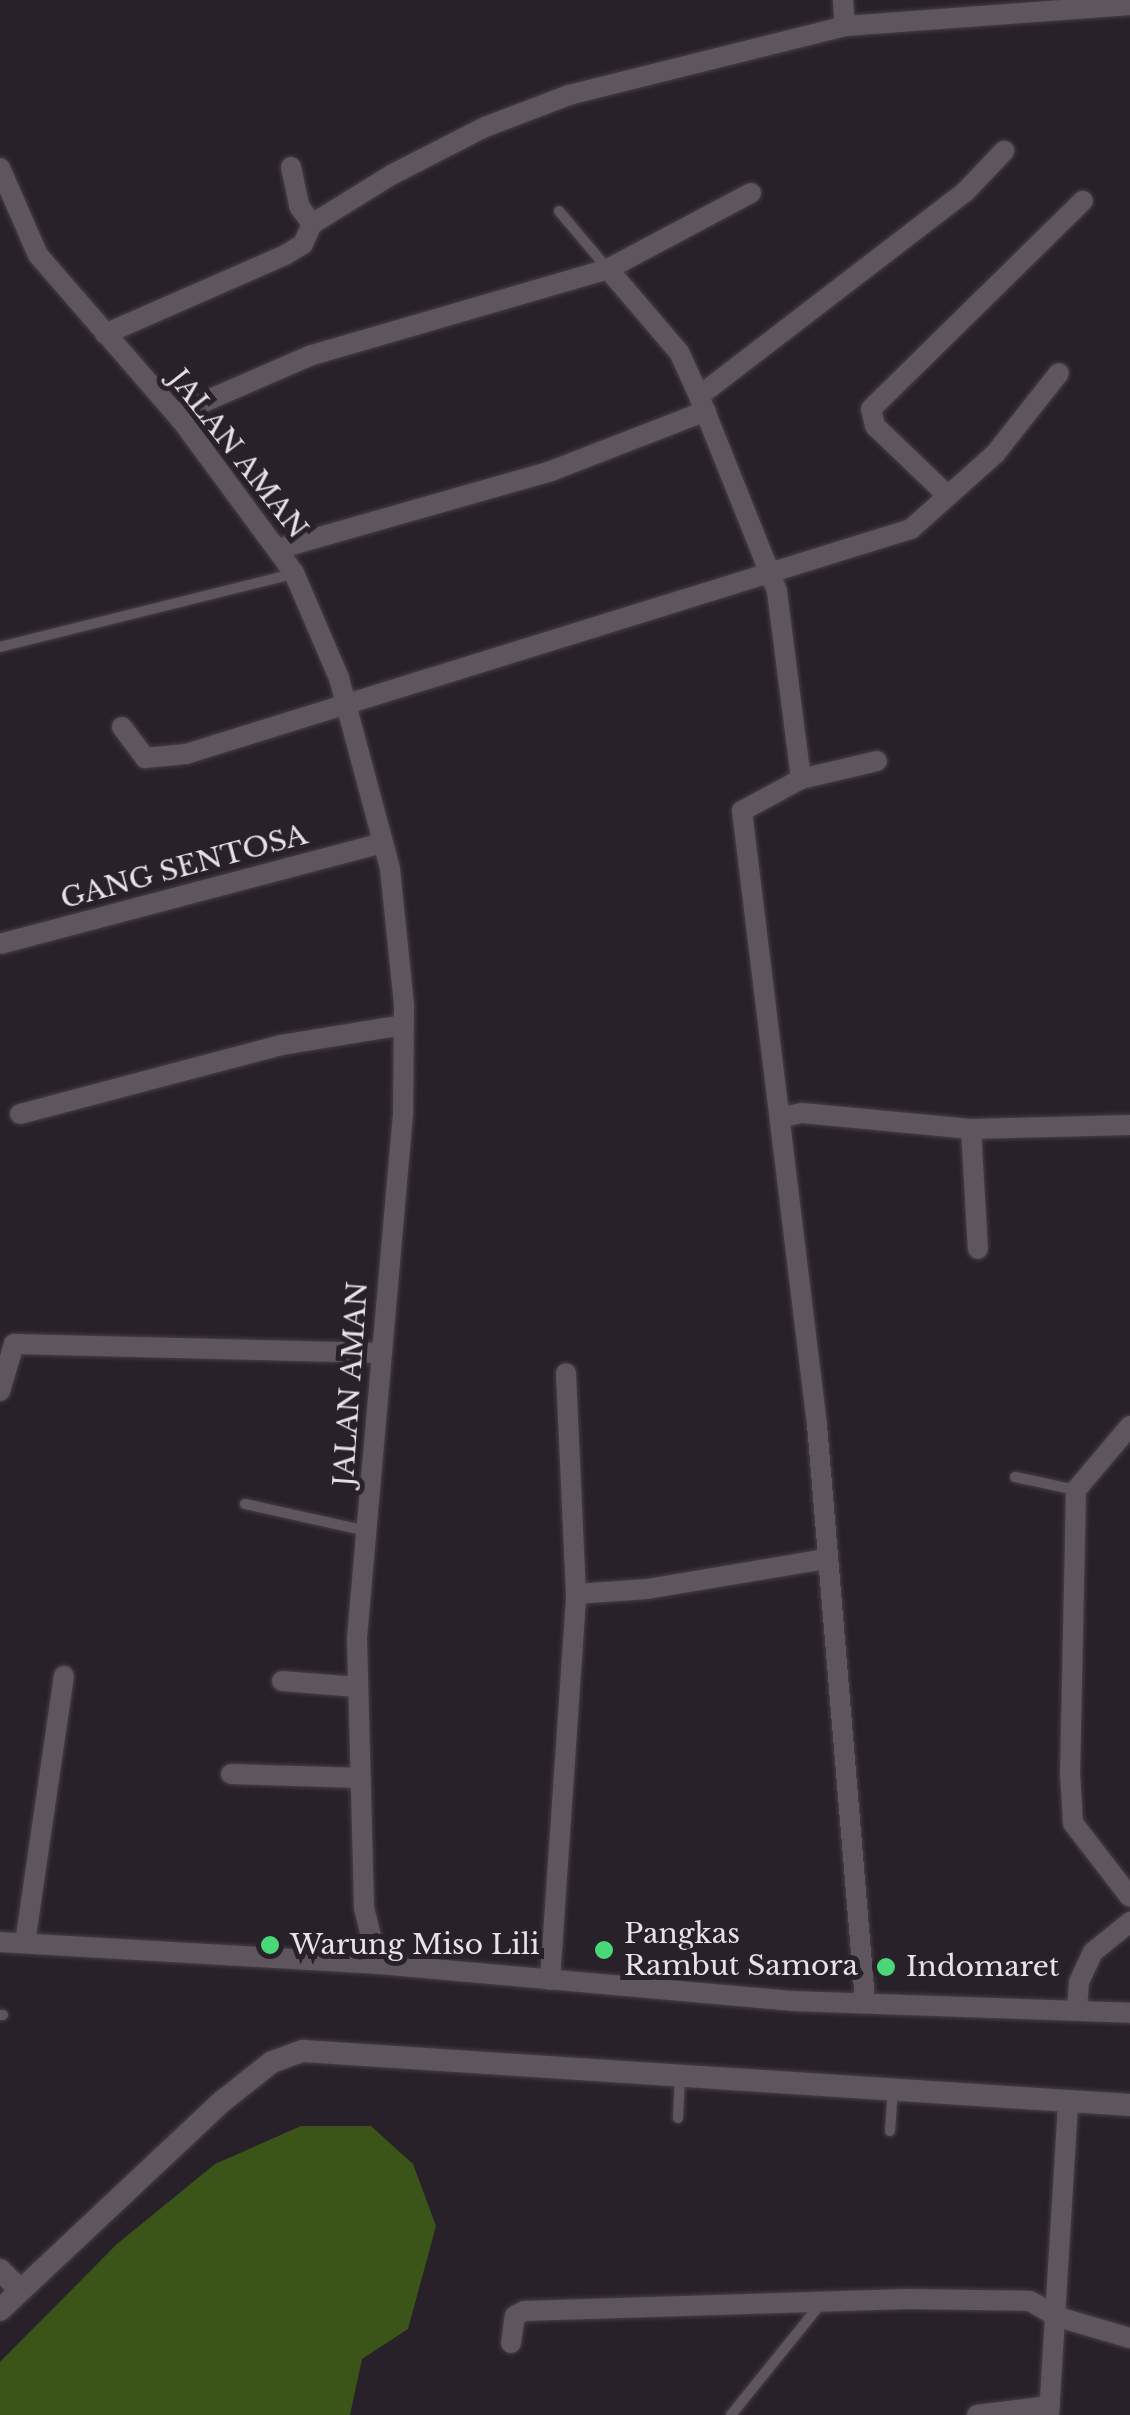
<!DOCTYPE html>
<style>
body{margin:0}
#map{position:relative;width:1130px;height:2415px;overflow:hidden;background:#292129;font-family:"Libre Baskerville",serif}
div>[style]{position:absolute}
.green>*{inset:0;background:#3b5418}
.roads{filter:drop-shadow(0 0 2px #453f45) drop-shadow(0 0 2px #453f45)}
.service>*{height:10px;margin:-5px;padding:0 5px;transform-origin:5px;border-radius:5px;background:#5e555e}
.minor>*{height:20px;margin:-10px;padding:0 10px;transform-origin:10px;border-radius:10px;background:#5e555e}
.tertiary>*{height:22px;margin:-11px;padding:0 11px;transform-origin:11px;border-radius:11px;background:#5e555e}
.dots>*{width:28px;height:28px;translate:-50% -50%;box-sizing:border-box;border:5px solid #292129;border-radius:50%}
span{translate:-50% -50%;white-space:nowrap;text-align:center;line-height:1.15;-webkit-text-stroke:10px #292129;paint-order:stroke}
.street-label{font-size:28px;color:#e7e2e7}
.poi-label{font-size:28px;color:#e7e2e7}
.left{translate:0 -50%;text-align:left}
</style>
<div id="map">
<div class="green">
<div style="clip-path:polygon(301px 2126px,371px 2126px,413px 2164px,436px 2226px,408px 2329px,362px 2359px,350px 2415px,0 2415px,0 2362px,117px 2244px,215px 2164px)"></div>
</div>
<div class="roads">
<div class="service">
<div style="left:559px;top:211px;width:75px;rotate:49.9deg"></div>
<div style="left:0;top:647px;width:302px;rotate:-14deg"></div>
<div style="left:1015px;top:1477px;width:62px;rotate:12deg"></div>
<div style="left:245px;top:1504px;width:125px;rotate:12.5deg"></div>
<div style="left:0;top:2015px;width:3px"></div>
<div style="left:678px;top:2118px;width:42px;rotate:-87.3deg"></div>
<div style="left:890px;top:2131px;width:39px;rotate:-86deg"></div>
<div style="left:731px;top:2415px;width:146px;rotate:-51.1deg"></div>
</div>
<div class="minor">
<div style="left:843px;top:0;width:26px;rotate:86deg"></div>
<div style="left:291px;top:167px;width:40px;rotate:78deg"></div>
<div style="left:299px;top:206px;width:22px;rotate:54deg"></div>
<div style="left:0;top:168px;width:95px;rotate:66.4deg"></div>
<div style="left:38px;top:255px;width:220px;rotate:49.1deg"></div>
<div style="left:182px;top:421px;width:189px;rotate:53.6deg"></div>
<div style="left:294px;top:573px;width:114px;rotate:66.8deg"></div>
<div style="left:339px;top:678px;width:198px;rotate:75deg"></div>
<div style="left:390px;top:869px;width:137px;rotate:84.1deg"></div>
<div style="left:404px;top:1005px;width:109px;rotate:90.5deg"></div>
<div style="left:403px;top:1114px;width:526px;rotate:95.02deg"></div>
<div style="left:357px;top:1638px;width:270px;rotate:88.5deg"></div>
<div style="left:364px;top:1908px;width:58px;rotate:76deg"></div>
<div style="left:608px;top:269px;width:109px;rotate:49.5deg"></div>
<div style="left:679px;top:352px;width:48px;rotate:65.6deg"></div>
<div style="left:105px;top:334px;width:197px;rotate:-23.7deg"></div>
<div style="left:285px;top:255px;width:21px;rotate:-31deg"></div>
<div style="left:303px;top:244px;width:22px;rotate:-66deg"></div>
<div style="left:312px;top:224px;width:95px;rotate:-31.7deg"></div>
<div style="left:393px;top:174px;width:103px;rotate:-27.1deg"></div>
<div style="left:485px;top:127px;width:90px;rotate:-20.9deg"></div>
<div style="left:569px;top:95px;width:284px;rotate:-14deg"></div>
<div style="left:845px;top:26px;width:286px;rotate:-4.2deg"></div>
<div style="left:176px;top:414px;width:148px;rotate:-23.5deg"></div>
<div style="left:312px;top:355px;width:308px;rotate:-16.2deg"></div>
<div style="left:608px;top:269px;width:162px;rotate:-28deg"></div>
<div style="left:946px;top:494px;width:98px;rotate:-136.2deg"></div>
<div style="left:875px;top:426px;width:17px;rotate:-103deg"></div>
<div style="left:871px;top:409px;width:297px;rotate:-44.5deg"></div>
<div style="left:278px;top:549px;width:284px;rotate:-15.9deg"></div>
<div style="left:551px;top:471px;width:166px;rotate:-21.2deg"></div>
<div style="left:122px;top:727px;width:39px;rotate:53deg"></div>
<div style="left:145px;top:758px;width:41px;rotate:-5.6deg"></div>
<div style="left:186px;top:754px;width:759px;rotate:-17.24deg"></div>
<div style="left:911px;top:529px;width:113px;rotate:-41.8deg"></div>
<div style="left:995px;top:454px;width:103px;rotate:-51.7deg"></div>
<div style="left:801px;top:779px;width:190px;rotate:-97.3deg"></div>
<div style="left:777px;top:591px;width:210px;rotate:-111.8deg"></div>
<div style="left:699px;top:396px;width:335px;rotate:-37.5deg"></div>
<div style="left:965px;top:192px;width:57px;rotate:-46.4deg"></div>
<div style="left:0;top:944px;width:395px;rotate:-14.8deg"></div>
<div style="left:20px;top:1114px;width:270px;rotate:-14.8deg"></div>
<div style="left:281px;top:1045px;width:124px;rotate:-9.3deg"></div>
<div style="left:783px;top:1117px;width:19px;rotate:-12deg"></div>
<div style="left:802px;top:1113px;width:170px;rotate:5.4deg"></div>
<div style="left:971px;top:1129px;width:159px;rotate:-1.4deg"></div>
<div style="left:971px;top:1129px;width:120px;rotate:86.7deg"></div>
<div style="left:0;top:1391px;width:49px;rotate:-73.4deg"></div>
<div style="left:14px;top:1344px;width:366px;rotate:1.4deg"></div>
<div style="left:1130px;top:1426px;width:84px;rotate:130.2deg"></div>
<div style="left:1076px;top:1490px;width:282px;rotate:91.2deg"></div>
<div style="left:1070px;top:1772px;width:51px;rotate:86.6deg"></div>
<div style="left:1073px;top:1823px;width:93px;rotate:52.4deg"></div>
<div style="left:576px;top:1594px;width:71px;rotate:-4deg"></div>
<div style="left:647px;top:1589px;width:182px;rotate:-9.5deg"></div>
<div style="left:282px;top:1681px;width:75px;rotate:4.6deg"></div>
<div style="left:231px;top:1774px;width:129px;rotate:1.8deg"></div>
<div style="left:0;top:1942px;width:379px;rotate:3.3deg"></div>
<div style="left:378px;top:1964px;width:416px;rotate:5.1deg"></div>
<div style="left:792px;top:2001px;width:338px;rotate:2deg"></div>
<div style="left:25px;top:1943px;width:270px;rotate:-81.7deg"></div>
<div style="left:550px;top:1980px;width:387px;rotate:-86.1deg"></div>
<div style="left:576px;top:1594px;width:221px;rotate:-92.6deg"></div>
<div style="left:865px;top:2000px;width:577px;rotate:-94.77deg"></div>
<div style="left:817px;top:1425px;width:619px;rotate:-96.96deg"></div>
<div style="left:742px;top:811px;width:67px;rotate:-28.5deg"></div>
<div style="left:801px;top:779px;width:78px;rotate:-13.3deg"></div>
<div style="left:1077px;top:2010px;width:28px;rotate:-86deg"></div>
<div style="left:1079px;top:1982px;width:33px;rotate:-65deg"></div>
<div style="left:1093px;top:1952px;width:48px;rotate:-39deg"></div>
<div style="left:511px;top:2343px;width:27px;rotate:-82deg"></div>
<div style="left:515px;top:2316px;width:10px;rotate:-29deg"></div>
<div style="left:524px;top:2311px;width:383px;rotate:-1.8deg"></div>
<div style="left:907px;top:2299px;width:123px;rotate:0.9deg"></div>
<div style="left:1030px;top:2301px;width:32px;rotate:30deg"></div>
<div style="left:1058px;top:2317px;width:75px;rotate:16.3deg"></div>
<div style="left:977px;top:2415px;width:73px;rotate:-7.1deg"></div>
<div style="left:1049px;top:2415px;width:315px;rotate:-86.5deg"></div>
</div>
<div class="tertiary">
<div style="left:0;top:2270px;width:28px;rotate:45deg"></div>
<div style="left:0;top:2310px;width:307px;rotate:-43.2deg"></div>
<div style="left:224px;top:2100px;width:61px;rotate:-38.4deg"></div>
<div style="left:272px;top:2062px;width:33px;rotate:-20deg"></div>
<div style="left:303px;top:2051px;width:829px;rotate:3.74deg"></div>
</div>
</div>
<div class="dots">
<div style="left:270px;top:1945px;background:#4ad778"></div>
<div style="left:604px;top:1950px;background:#4ad778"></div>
<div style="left:886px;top:1967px;background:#4ad778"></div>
</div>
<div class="street-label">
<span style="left:238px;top:454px;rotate:52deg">JALAN AMAN</span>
<span style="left:184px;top:867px;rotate:-15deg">GANG SENTOSA</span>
<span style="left:351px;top:1384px;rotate:-86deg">JALAN AMAN</span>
</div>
<div class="poi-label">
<span class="left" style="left:624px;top:1950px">Pangkas<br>Rambut Samora</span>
<span class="left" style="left:290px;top:1945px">Warung Miso Lili</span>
<span class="left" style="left:906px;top:1967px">Indomaret</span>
</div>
</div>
